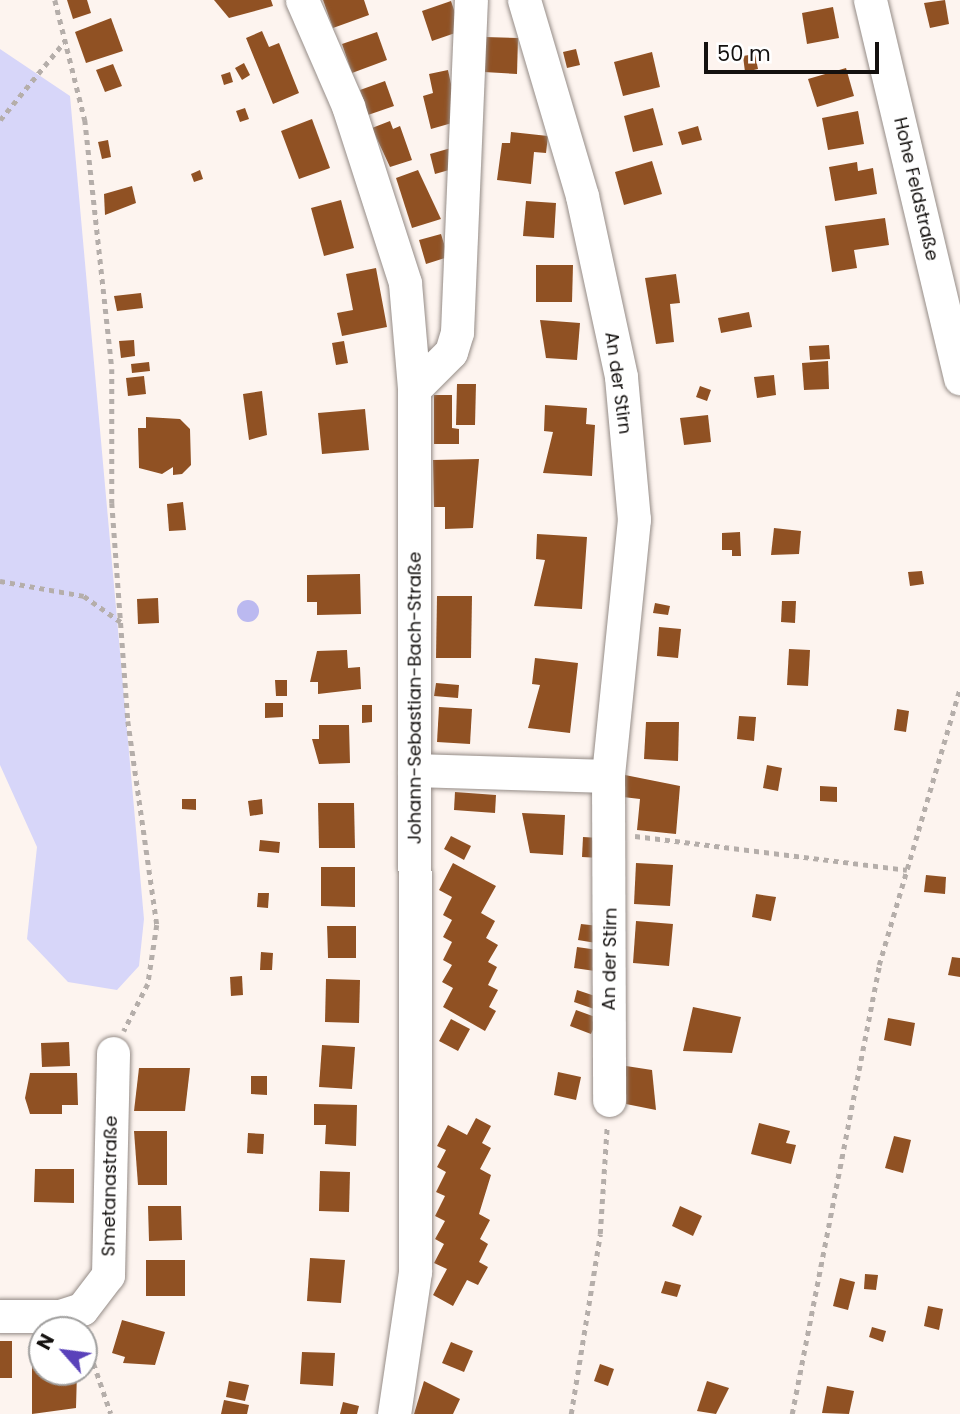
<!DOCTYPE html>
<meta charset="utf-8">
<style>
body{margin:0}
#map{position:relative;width:960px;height:1414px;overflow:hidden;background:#fdf4ef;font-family:Poppins,sans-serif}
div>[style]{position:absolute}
.green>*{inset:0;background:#d7d6f9}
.water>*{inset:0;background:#bbb9f0}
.round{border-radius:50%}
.building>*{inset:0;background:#905123}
.path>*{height:4.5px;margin-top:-2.25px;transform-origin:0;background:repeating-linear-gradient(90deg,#b5aeaa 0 5px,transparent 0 10px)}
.roads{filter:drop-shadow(0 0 2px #958c87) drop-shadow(0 0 2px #958c87)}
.minor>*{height:33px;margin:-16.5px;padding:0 16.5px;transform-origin:16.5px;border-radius:16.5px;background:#fff}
span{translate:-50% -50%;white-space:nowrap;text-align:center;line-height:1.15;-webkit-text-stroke:6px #fff;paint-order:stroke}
.street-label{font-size:18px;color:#14110f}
.north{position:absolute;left:28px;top:1316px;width:70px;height:70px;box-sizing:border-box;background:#fff;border:2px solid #a1a09f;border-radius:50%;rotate:298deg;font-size:19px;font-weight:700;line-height:28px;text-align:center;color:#14110f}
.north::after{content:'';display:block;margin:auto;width:24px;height:32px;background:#5a42ba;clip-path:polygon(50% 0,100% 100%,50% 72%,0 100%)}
.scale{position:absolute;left:704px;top:42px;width:175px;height:32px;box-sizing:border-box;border:4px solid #14110f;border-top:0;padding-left:9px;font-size:21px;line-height:24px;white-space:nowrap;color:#14110f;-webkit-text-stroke:5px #fff;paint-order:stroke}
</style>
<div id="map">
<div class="green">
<div style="clip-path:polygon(0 49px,70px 96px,144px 919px,139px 966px,117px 990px,68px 982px,27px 939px,37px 847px,0 765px)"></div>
</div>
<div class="water">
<div class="round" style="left:237px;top:600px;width:22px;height:22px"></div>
</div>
<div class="building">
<div style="clip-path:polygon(67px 0,87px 0,91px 13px,73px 19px)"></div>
<div style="clip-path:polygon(214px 0,271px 0,273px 6px,229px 18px)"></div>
<div style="clip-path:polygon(323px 0,364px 0,369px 15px,333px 28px)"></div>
<div style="clip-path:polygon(945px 0,949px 24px,930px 28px,924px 3px)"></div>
<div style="clip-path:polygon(451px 1px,461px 31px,432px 41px,422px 11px)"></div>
<div style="clip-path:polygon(833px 7px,839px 38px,807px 44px,802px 13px)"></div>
<div style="clip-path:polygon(111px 18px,123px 51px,86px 63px,75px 32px)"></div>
<div style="clip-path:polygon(262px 31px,269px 47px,279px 43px,299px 93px,273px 104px,246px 38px)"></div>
<div style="clip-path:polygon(377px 32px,387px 60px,352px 73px,342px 44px)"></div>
<div style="clip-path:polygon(485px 37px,518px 38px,517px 74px,484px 72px)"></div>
<div style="clip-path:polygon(576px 49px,580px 65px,567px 68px,563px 52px)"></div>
<div style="clip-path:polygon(652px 52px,660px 87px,623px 96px,614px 62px)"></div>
<div style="clip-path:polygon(755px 54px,758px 69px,745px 72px,743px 56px)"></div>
<div style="clip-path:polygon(244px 63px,250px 75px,242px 80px,235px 68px)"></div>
<div style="clip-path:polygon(113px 64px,122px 86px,105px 92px,96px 70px)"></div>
<div style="clip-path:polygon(846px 68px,854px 96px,817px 107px,808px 79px)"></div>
<div style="clip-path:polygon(448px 70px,459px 121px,431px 129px,423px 96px,433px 93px,429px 74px)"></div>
<div style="clip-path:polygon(230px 72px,233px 82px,224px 85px,221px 75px)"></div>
<div style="clip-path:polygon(385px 81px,394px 106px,368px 115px,360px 90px)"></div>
<div style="clip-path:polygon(245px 108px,249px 119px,240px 122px,236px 111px)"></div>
<div style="clip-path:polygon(653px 108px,663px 145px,633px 152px,624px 116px)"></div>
<div style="clip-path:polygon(858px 111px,864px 144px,828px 150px,822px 118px)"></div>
<div style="clip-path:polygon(312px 119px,330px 168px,299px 179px,281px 131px)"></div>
<div style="clip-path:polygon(390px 121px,393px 129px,400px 126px,412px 160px,390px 167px,372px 128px)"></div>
<div style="clip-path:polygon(698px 126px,702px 140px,682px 145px,678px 132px)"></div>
<div style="clip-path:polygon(511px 132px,548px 136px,546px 153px,534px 152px,531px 184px,497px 180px,502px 143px,510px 143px)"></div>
<div style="clip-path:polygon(108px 140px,111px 157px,102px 159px,98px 142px)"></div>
<div style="clip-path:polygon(451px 148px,456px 168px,435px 174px,430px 154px)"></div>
<div style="clip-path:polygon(652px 161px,662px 194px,624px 205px,615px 172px)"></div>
<div style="clip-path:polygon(857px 162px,858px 171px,873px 168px,877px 194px,835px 201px,829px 167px)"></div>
<div style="clip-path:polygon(200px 170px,203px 179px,194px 182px,191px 174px)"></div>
<div style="clip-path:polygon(418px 170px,441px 219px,412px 228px,396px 178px)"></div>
<div style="clip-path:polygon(132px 186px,136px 203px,105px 215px,104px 194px)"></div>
<div style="clip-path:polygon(341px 200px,354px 248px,324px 256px,311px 208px)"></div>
<div style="clip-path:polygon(526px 201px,556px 203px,554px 238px,523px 236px)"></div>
<div style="clip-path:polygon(885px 218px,889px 245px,854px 250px,857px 268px,832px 272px,825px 226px)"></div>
<div style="clip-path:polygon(441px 234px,448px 257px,426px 264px,419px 240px)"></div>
<div style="clip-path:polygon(536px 265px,573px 265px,572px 302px,536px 302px)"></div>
<div style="clip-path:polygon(376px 268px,387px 327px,342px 336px,337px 313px,353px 310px,346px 274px)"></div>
<div style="clip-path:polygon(676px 274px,680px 303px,670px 304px,674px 342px,656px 344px,645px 278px)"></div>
<div style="clip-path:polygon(141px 293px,143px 308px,117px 311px,114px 296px)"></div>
<div style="clip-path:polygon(749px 312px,752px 327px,721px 333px,718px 318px)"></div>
<div style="clip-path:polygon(540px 320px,580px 323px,577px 360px,546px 358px)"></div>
<div style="clip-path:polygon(134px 340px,135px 356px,121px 358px,119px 341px)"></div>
<div style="clip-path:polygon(344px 341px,348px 363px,336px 365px,332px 343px)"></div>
<div style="clip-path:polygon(829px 345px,830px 359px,810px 360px,809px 346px)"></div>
<div style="clip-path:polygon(828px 361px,829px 389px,804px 390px,802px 363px)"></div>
<div style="clip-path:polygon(149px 362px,150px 371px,132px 373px,131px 364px)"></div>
<div style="clip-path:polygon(774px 375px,776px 395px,757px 398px,754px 377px)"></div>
<div style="clip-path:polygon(144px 376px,146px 394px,128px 396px,126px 378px)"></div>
<div style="clip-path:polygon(457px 384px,476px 384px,475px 425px,456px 425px)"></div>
<div style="clip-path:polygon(700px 386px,711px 390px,707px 401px,696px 397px)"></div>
<div style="clip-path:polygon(262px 391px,267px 435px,249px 440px,243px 394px)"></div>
<div style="clip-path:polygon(434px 395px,452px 395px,452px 428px,459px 429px,459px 444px,434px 444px)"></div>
<div style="clip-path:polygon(545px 405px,587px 408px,586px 424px,595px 425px,592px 476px,543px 473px,553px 432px,544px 431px)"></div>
<div style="clip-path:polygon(365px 409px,369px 450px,322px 454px,318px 413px)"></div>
<div style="clip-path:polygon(708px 415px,711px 442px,684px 445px,680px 418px)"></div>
<div style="clip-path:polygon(146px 417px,180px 419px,190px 429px,191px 465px,182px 474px,173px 475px,173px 467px,162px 474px,139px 468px,138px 428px,146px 428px)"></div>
<div style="clip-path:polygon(479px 459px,473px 528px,445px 529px,445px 507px,434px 507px,433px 460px)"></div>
<div style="clip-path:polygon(183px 502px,186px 530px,169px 531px,167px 504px)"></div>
<div style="clip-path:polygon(774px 528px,801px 531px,799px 554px,771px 555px)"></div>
<div style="clip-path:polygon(740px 532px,741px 556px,732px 556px,732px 550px,722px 550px,722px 533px)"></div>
<div style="clip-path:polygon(537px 534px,587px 537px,582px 609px,534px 606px,545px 560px,536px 559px)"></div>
<div style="clip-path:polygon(922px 571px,924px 584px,910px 586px,908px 572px)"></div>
<div style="clip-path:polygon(360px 574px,361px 614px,317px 615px,317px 602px,307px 602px,307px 575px)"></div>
<div style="clip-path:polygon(437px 596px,472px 596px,471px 658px,436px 658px)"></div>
<div style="clip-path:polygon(158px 598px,159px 623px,138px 624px,137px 599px)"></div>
<div style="clip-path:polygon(782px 601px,796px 601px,795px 623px,781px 622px)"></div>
<div style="clip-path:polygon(655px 603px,670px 606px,668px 615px,653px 613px)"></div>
<div style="clip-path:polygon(659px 627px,681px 629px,678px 658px,657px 656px)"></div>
<div style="clip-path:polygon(789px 649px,810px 650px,808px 686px,787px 685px)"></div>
<div style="clip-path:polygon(347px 650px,348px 668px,360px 667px,361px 689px,318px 694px,318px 682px,310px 682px,317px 651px)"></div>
<div style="clip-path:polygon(535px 658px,578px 663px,570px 733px,528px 728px,540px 685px,532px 684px)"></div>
<div style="clip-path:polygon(275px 680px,287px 680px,287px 696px,276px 696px)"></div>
<div style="clip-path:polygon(436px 683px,459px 685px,458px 698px,434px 696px)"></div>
<div style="clip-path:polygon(265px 703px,283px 703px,283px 717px,265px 718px)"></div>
<div style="clip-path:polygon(362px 705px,372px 705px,372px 722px,362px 723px)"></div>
<div style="clip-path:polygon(439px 707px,472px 709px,470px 744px,437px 742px)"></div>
<div style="clip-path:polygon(897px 709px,909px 711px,906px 732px,894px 730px)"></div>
<div style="clip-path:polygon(739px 716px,756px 717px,754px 741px,737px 739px)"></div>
<div style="clip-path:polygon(646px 722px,679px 722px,678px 761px,644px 759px)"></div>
<div style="clip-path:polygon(319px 725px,349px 725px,350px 763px,319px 764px,312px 739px,319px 739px)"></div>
<div style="clip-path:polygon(767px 765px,782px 768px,778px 791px,763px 788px)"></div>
<div style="clip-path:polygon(625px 775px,680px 786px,676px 834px,637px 830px,640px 799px,623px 797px)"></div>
<div style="clip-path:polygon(820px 786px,837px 787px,837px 802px,820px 801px)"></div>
<div style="clip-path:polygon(455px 792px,496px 795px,495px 813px,454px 810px)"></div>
<div style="clip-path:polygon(182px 799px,196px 799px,196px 810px,182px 809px)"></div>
<div style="clip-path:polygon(262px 799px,263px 814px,250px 816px,248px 801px)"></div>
<div style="clip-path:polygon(318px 803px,354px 803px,355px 848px,319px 848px)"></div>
<div style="clip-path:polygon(522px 813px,565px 815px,563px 855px,530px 853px)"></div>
<div style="clip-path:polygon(451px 836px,471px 846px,464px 860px,444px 849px)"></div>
<div style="clip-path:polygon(583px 837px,600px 838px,600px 858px,582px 857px)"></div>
<div style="clip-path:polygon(260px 840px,280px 842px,279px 853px,259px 851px)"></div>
<div style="clip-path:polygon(453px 863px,496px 886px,481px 913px,495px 921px,486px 938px,498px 945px,488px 962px,497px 967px,488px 985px,498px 990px,489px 1007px,496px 1011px,485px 1031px,443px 1007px,453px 988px,442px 982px,452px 965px,443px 960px,452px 942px,443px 937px,452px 920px,443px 915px,452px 897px,439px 890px)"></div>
<div style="clip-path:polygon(636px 863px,673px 865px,670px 906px,634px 904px)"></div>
<div style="clip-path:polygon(321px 867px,355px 867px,355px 907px,321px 906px)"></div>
<div style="clip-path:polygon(926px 875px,946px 877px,945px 894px,924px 892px)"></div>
<div style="clip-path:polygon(258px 893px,269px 893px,268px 908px,257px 907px)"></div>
<div style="clip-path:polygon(756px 894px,776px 897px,771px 921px,752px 917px)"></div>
<div style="clip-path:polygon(636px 921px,673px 924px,669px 966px,633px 963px)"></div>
<div style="clip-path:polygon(581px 924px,599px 926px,596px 943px,578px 940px)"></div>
<div style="clip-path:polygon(327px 926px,356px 926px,356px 958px,328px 958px)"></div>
<div style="clip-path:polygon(577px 947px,598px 950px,595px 971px,574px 968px)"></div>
<div style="clip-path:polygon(261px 952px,273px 953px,272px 970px,260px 970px)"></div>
<div style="clip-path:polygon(952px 957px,960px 958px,960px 977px,948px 975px)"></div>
<div style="clip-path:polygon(242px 976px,243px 995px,231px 996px,230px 977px)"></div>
<div style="clip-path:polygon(326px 979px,360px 980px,359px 1023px,325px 1022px)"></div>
<div style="clip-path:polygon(577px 990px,598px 997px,594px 1009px,574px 1002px)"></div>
<div style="clip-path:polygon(693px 1007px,741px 1017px,732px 1053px,683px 1051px)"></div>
<div style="clip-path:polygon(576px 1010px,598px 1018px,591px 1034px,570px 1026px)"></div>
<div style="clip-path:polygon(888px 1018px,915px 1023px,911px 1046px,884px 1040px)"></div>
<div style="clip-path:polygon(451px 1019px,470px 1029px,458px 1051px,439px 1041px)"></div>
<div style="clip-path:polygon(69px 1042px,70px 1066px,42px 1067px,41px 1043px)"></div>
<div style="clip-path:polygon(322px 1045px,355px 1047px,352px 1089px,319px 1087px)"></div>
<div style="clip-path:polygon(626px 1066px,652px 1070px,656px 1110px,626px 1104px)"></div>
<div style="clip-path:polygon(139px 1068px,190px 1068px,185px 1111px,134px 1111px)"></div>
<div style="clip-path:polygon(558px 1072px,581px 1077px,576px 1100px,554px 1095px)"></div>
<div style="clip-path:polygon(30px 1073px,77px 1073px,78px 1105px,62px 1105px,62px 1114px,30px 1114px,25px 1098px)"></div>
<div style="clip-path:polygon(251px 1076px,267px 1076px,267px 1095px,251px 1094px)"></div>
<div style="clip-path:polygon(314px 1104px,357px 1105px,356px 1146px,325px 1144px,326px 1125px,314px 1125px)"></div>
<div style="clip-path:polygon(476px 1118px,491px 1126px,482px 1143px,491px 1148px,480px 1169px,491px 1175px,479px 1214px,490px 1220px,480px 1239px,488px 1244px,479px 1262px,488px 1267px,478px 1285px,467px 1280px,453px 1306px,433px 1295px,447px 1269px,434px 1263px,444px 1244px,435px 1239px,445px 1221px,435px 1216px,445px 1196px,436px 1192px,446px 1172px,437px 1167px,446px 1150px,437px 1146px,448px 1125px,467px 1135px)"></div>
<div style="clip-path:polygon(759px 1123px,790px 1131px,786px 1143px,796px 1145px,791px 1164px,751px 1154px)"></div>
<div style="clip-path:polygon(134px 1131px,167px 1131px,167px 1185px,138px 1185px)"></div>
<div style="clip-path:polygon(248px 1133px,264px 1134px,263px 1154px,247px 1153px)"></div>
<div style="clip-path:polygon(894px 1136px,911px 1140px,903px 1173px,885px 1168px)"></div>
<div style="clip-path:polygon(35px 1169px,74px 1169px,74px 1203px,34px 1202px)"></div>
<div style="clip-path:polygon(320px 1171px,350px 1172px,349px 1212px,319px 1211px)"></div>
<div style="clip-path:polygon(148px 1206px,181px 1206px,182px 1240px,149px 1241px)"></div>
<div style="clip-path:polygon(680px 1206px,702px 1216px,693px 1236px,672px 1226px)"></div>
<div style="clip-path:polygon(310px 1258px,345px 1260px,341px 1303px,307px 1301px)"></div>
<div style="clip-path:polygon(146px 1260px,185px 1260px,185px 1296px,146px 1296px)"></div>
<div style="clip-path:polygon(865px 1274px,878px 1275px,876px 1290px,864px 1289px)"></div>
<div style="clip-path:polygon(840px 1278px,855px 1282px,848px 1310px,833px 1306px)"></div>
<div style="clip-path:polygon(665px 1281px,681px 1285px,677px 1297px,661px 1293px)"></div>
<div style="clip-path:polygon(928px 1306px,943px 1309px,939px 1330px,924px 1326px)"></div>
<div style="clip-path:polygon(122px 1320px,165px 1332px,155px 1365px,123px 1363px,125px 1357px,112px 1353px)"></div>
<div style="clip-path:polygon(872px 1327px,886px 1331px,883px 1342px,869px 1337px)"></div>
<div style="clip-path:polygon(0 1341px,12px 1341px,12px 1378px,0 1378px)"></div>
<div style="clip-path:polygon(451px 1342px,473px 1351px,464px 1372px,442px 1363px)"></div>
<div style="clip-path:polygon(302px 1352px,335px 1353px,333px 1386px,300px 1384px)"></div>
<div style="clip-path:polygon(32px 1363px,42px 1363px,42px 1372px,77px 1372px,76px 1408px,32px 1414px)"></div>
<div style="clip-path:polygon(600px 1364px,614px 1369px,608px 1386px,594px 1381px)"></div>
<div style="clip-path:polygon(229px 1381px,249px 1385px,245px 1401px,226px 1397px)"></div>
<div style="clip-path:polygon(424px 1381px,460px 1399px,453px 1414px,414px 1414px)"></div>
<div style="clip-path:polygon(707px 1381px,729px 1388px,716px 1414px,697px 1411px)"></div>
<div style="clip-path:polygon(827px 1386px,854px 1391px,849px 1414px,822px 1413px)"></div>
<div style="clip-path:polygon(224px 1400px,249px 1405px,247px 1414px,221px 1414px)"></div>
<div style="clip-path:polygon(343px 1402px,359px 1406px,357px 1414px,340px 1414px)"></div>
</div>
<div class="path">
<div style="left:55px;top:0;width:124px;rotate:76deg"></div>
<div style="left:85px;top:120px;width:250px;rotate:83.8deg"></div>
<div style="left:112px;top:369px;width:134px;rotate:90deg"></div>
<div style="left:112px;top:503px;width:219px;rotate:85.8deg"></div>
<div style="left:128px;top:721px;width:206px;rotate:81.9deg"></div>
<div style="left:157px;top:925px;width:60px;rotate:98.7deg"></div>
<div style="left:148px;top:984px;width:53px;rotate:117.1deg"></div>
<div style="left:0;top:120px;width:102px;rotate:-50.6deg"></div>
<div style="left:0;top:581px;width:85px;rotate:10.1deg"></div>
<div style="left:84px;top:596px;width:45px;rotate:35.1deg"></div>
<div style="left:635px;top:836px;width:274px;rotate:7.1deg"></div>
<div style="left:84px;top:1335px;width:83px;rotate:71.1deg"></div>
<div style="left:571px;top:1414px;width:182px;rotate:-80.8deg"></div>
<div style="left:600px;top:1234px;width:109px;rotate:-86.3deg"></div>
<div style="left:792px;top:1414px;width:457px;rotate:-79deg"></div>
<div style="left:879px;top:965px;width:289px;rotate:-73.7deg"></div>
</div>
<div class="roads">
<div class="minor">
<div style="left:302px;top:0;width:116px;rotate:66.5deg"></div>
<div style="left:348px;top:106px;width:186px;rotate:72.1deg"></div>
<div style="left:405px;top:283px;width:106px;rotate:85.1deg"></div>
<div style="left:414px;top:389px;width:883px;rotate:89.94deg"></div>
<div style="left:415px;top:1272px;width:144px;rotate:98.4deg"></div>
<div style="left:524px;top:0;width:204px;rotate:73.5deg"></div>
<div style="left:582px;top:196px;width:185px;rotate:77.8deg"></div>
<div style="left:621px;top:377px;width:143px;rotate:84.8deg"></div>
<div style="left:634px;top:519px;width:258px;rotate:95.8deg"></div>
<div style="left:608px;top:776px;width:324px;rotate:89.8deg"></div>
<div style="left:870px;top:0;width:389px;rotate:76.6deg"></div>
<div style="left:414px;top:389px;width:52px;rotate:-45deg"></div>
<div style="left:451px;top:352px;width:21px;rotate:-73deg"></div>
<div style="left:457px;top:332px;width:332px;rotate:-87.6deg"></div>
<div style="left:414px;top:770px;width:194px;rotate:1.8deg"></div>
<div style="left:0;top:1316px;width:60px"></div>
<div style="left:60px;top:1316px;width:23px;rotate:-18deg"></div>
<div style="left:82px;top:1309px;width:43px;rotate:-52.6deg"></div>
<div style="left:108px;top:1275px;width:222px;rotate:-88.7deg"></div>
</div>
</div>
<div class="street-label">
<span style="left:916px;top:189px;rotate:77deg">Hohe Feldstraße</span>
<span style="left:618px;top:383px;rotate:82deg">An der Stirn</span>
<span style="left:415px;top:698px;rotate:-90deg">Johann-Sebastian-Bach-Straße</span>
<span style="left:610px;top:959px;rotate:-89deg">An der Stirn</span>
<span style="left:110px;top:1186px;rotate:-89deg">Smetanastraße</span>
</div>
<div class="north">N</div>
<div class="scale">50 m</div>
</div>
